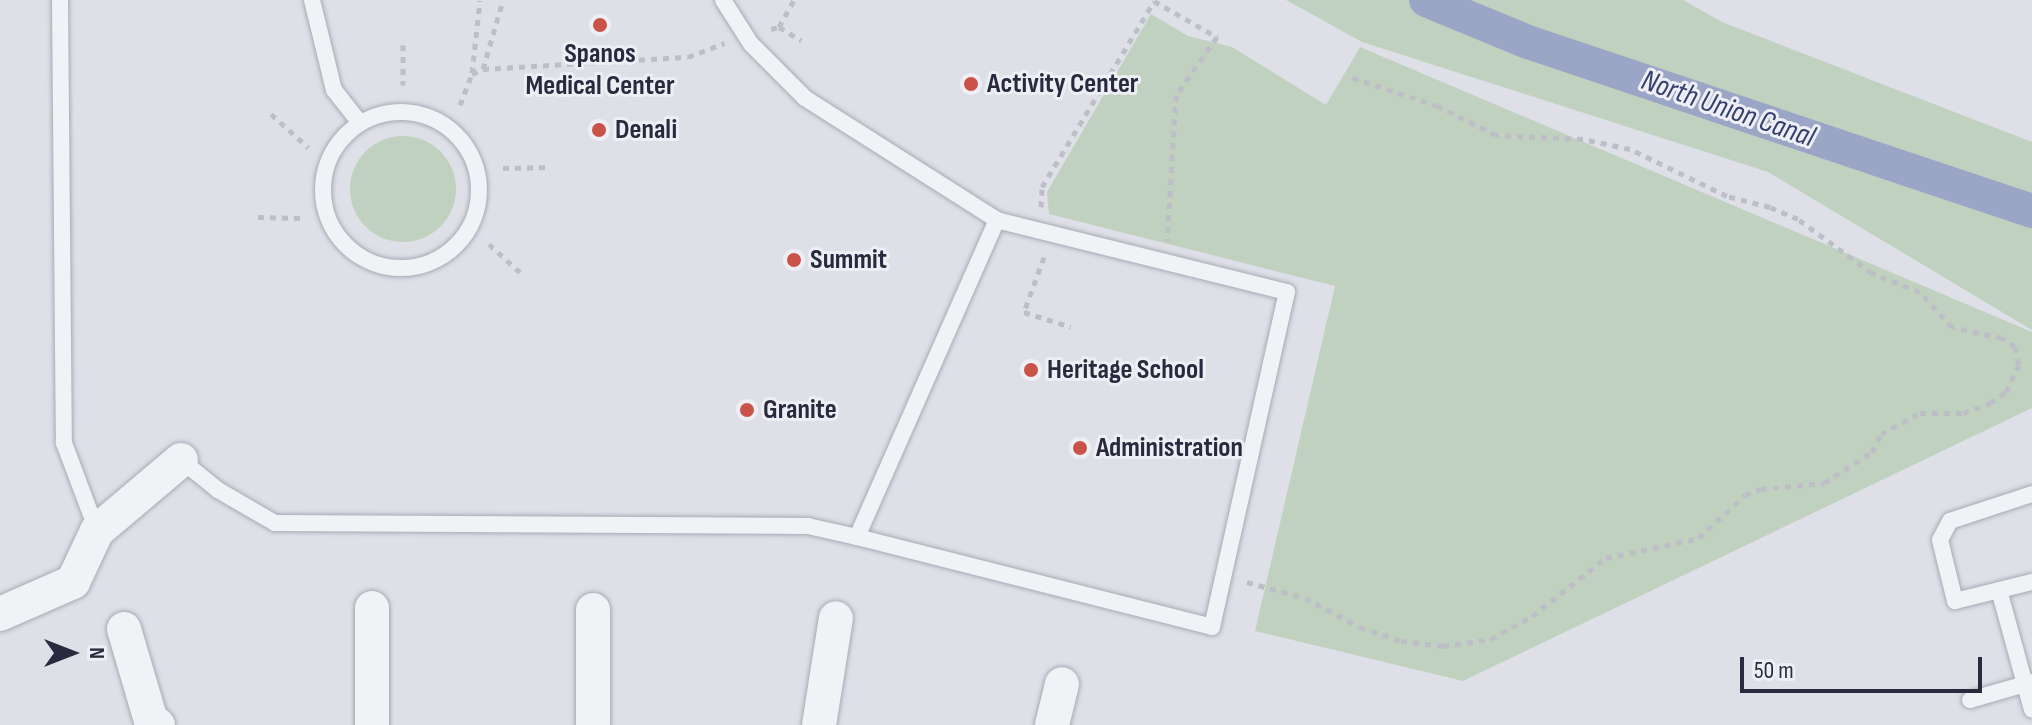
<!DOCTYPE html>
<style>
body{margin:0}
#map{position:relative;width:2032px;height:725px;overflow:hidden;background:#dfe0e7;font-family:"Sofia Sans Condensed",sans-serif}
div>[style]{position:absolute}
.green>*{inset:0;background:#c0d1c0}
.round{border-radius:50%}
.canal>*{height:34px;margin:-17px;padding:0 17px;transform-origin:17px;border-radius:17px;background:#9ba5c6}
.path>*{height:5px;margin-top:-2.5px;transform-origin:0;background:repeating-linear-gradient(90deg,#bdbec6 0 6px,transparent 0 12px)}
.roads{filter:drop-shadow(0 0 2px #a8aab4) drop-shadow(0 0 2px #a8aab4)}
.service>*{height:16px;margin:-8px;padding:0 8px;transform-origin:8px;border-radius:8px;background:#f1f2f6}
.service>.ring{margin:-8px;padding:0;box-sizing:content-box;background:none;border:16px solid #f1f2f6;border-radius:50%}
.minor>*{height:34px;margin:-17px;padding:0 17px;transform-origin:17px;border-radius:17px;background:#f1f2f6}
.dots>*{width:22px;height:22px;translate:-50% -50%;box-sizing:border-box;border:4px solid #eeeff5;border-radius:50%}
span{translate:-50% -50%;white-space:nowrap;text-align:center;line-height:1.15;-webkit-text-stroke:6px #eeeff5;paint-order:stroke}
.poi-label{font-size:28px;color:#282b3e;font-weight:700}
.left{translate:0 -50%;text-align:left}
.water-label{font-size:30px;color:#344070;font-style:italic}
.north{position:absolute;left:32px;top:613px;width:80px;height:80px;-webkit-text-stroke:6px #eeeff5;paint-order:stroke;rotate:90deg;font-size:22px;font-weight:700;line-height:32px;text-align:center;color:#282b3e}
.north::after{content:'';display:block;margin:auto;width:28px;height:36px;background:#282b3e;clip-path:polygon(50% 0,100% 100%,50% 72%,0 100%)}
.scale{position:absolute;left:1740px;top:657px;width:242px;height:36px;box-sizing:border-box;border:4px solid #282b3e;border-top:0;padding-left:10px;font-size:24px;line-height:28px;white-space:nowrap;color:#282b3e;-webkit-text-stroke:6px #eeeff5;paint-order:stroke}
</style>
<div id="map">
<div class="green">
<div style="clip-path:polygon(1286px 0,1683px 0,1722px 22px,2032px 142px,2032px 330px,1768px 172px,1362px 42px)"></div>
<div style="clip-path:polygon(1151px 14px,1188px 36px,1232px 47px,1326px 105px,1360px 47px,2032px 332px,2032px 408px,1463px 681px,1255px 631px,1335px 286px,1049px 214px,1047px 192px)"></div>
<div class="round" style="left:350px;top:136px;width:106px;height:106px"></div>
</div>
<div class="canal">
<div style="left:1426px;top:0;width:110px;rotate:22.4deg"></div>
<div style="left:1528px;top:42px;width:532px;rotate:18.54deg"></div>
</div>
<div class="path">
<div style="left:779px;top:27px;width:26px;rotate:31deg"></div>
<div style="left:771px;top:29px;width:8px;rotate:-14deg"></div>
<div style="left:779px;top:27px;width:31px;rotate:-61deg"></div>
<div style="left:403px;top:45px;width:40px;rotate:90deg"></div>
<div style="left:483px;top:69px;width:72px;rotate:-73.8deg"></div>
<div style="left:472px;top:73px;width:73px;rotate:-83.7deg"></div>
<div style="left:460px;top:105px;width:33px;rotate:-69deg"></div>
<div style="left:472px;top:74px;width:12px;rotate:-24deg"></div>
<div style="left:483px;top:69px;width:205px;rotate:-3.4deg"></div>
<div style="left:688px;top:57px;width:39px;rotate:-21deg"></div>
<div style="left:271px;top:114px;width:50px;rotate:41.7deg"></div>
<div style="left:503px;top:168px;width:47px;rotate:-1.2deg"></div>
<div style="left:1041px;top:207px;width:20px;rotate:-87deg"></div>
<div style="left:1042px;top:187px;width:217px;rotate:-58.9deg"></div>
<div style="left:1154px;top:1px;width:73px;rotate:29.7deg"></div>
<div style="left:1217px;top:37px;width:71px;rotate:125.3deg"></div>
<div style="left:1176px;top:95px;width:146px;rotate:93.5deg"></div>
<div style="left:258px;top:217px;width:45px;rotate:1.3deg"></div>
<div style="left:489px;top:244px;width:47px;rotate:42.4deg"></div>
<div style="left:1044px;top:257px;width:59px;rotate:110deg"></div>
<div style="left:1024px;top:312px;width:49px;rotate:17.7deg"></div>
<div style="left:1247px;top:582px;width:60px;rotate:15.4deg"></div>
<div style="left:1305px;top:598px;width:62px;rotate:27.8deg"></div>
<div style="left:1360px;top:627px;width:43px;rotate:18.9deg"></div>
<div style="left:1401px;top:641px;width:42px;rotate:6.8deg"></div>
<div style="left:1443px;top:646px;width:49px;rotate:-8.3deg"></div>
<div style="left:1491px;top:639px;width:47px;rotate:-29.3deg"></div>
<div style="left:1532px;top:616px;width:94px;rotate:-38.1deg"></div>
<div style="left:1606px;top:558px;width:95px;rotate:-12.1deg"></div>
<div style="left:1699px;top:538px;width:63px;rotate:-43.1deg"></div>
<div style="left:1745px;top:495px;width:17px;rotate:-21deg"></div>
<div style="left:1761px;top:489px;width:63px;rotate:-5.4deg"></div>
<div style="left:1824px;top:483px;width:57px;rotate:-32.9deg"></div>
<div style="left:1872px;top:452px;width:20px;rotate:-63deg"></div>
<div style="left:1881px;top:434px;width:44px;rotate:-28.3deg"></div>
<div style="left:1920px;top:413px;width:43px"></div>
<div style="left:1963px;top:413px;width:29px;rotate:-20deg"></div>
<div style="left:1990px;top:403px;width:19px;rotate:-35deg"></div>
<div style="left:2006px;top:392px;width:31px;rotate:-65deg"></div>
<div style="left:2019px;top:364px;width:17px;rotate:-103deg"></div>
<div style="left:2015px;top:347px;width:16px;rotate:-145deg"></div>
<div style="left:2002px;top:338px;width:51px;rotate:-167.6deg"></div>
<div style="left:1952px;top:327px;width:47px;rotate:-132.4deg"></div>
<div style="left:1920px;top:292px;width:52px;rotate:-158.4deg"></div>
<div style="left:1872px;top:273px;width:92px;rotate:-143.9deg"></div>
<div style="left:1798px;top:219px;width:30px;rotate:-157deg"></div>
<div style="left:1770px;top:207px;width:44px;rotate:-165.7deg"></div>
<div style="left:1727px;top:196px;width:108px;rotate:-154.1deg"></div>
<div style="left:1630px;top:149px;width:48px;rotate:-168deg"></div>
<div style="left:1583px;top:139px;width:87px;rotate:-177.4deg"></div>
<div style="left:1496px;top:135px;width:65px;rotate:-153.4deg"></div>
<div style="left:1438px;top:106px;width:93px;rotate:-161.8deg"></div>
</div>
<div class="roads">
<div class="service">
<div style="left:60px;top:0;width:443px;rotate:89.5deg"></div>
<div style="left:64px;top:443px;width:94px;rotate:69.4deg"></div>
<div style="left:312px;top:0;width:93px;rotate:76.3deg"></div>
<div style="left:334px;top:90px;width:42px;rotate:51.8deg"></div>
<div class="ring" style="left:323px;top:112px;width:140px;height:140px"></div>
<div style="left:181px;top:460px;width:48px;rotate:39deg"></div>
<div style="left:218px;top:490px;width:66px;rotate:30.1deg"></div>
<div style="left:275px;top:523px;width:533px;rotate:0.32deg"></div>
<div style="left:808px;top:526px;width:50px;rotate:12.7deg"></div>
<div style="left:857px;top:537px;width:347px;rotate:-66.2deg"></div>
<div style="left:997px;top:220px;width:227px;rotate:-147.6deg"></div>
<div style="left:805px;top:98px;width:76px;rotate:-135deg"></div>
<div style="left:751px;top:44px;width:52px;rotate:-122.5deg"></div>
<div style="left:2032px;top:494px;width:86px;rotate:161.8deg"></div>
<div style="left:1950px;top:521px;width:21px;rotate:118deg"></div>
<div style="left:1940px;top:540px;width:63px;rotate:76.2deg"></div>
<div style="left:1955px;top:601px;width:79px;rotate:-13.9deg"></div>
<div style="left:857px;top:537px;width:366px;rotate:14.2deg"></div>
<div style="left:1212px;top:627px;width:343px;rotate:-77.4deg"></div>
<div style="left:1287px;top:292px;width:299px;rotate:-166.1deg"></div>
<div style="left:1999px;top:590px;width:124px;rotate:74.6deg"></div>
<div style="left:1970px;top:700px;width:65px;rotate:-16.2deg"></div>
</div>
<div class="minor">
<div style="left:593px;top:610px;width:115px;rotate:90deg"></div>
<div style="left:0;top:614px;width:80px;rotate:-23.7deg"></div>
<div style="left:73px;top:582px;width:56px;rotate:-64.8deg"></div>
<div style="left:97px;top:531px;width:110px;rotate:-40.2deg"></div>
<div style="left:124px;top:629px;width:96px;rotate:73.6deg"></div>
<div style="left:151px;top:721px;width:8px;rotate:30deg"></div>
<div style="left:372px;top:725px;width:117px;rotate:-90deg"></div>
<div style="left:819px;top:725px;width:108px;rotate:-81deg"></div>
<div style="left:1052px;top:725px;width:42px;rotate:-76.3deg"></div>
</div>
</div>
<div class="dots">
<div style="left:600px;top:25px;background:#c95348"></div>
<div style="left:971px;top:84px;background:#c95348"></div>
<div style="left:599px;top:130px;background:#c95348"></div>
<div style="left:794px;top:260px;background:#c95348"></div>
<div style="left:1031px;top:370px;background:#c95348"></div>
<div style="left:747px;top:410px;background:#c95348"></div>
<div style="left:1080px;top:448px;background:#c95348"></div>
</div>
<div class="poi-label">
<span style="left:600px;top:70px">Spanos<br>Medical Center</span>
<span class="left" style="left:987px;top:84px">Activity Center</span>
<span class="left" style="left:615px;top:130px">Denali</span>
<span class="left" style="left:810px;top:260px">Summit</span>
<span class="left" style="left:1047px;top:370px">Heritage School</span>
<span class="left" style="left:763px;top:410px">Granite</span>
<span class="left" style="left:1096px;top:448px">Administration</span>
</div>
<div class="water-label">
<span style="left:1728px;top:109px;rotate:19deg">North Union Canal</span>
</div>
<div class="north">N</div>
<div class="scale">50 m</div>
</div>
